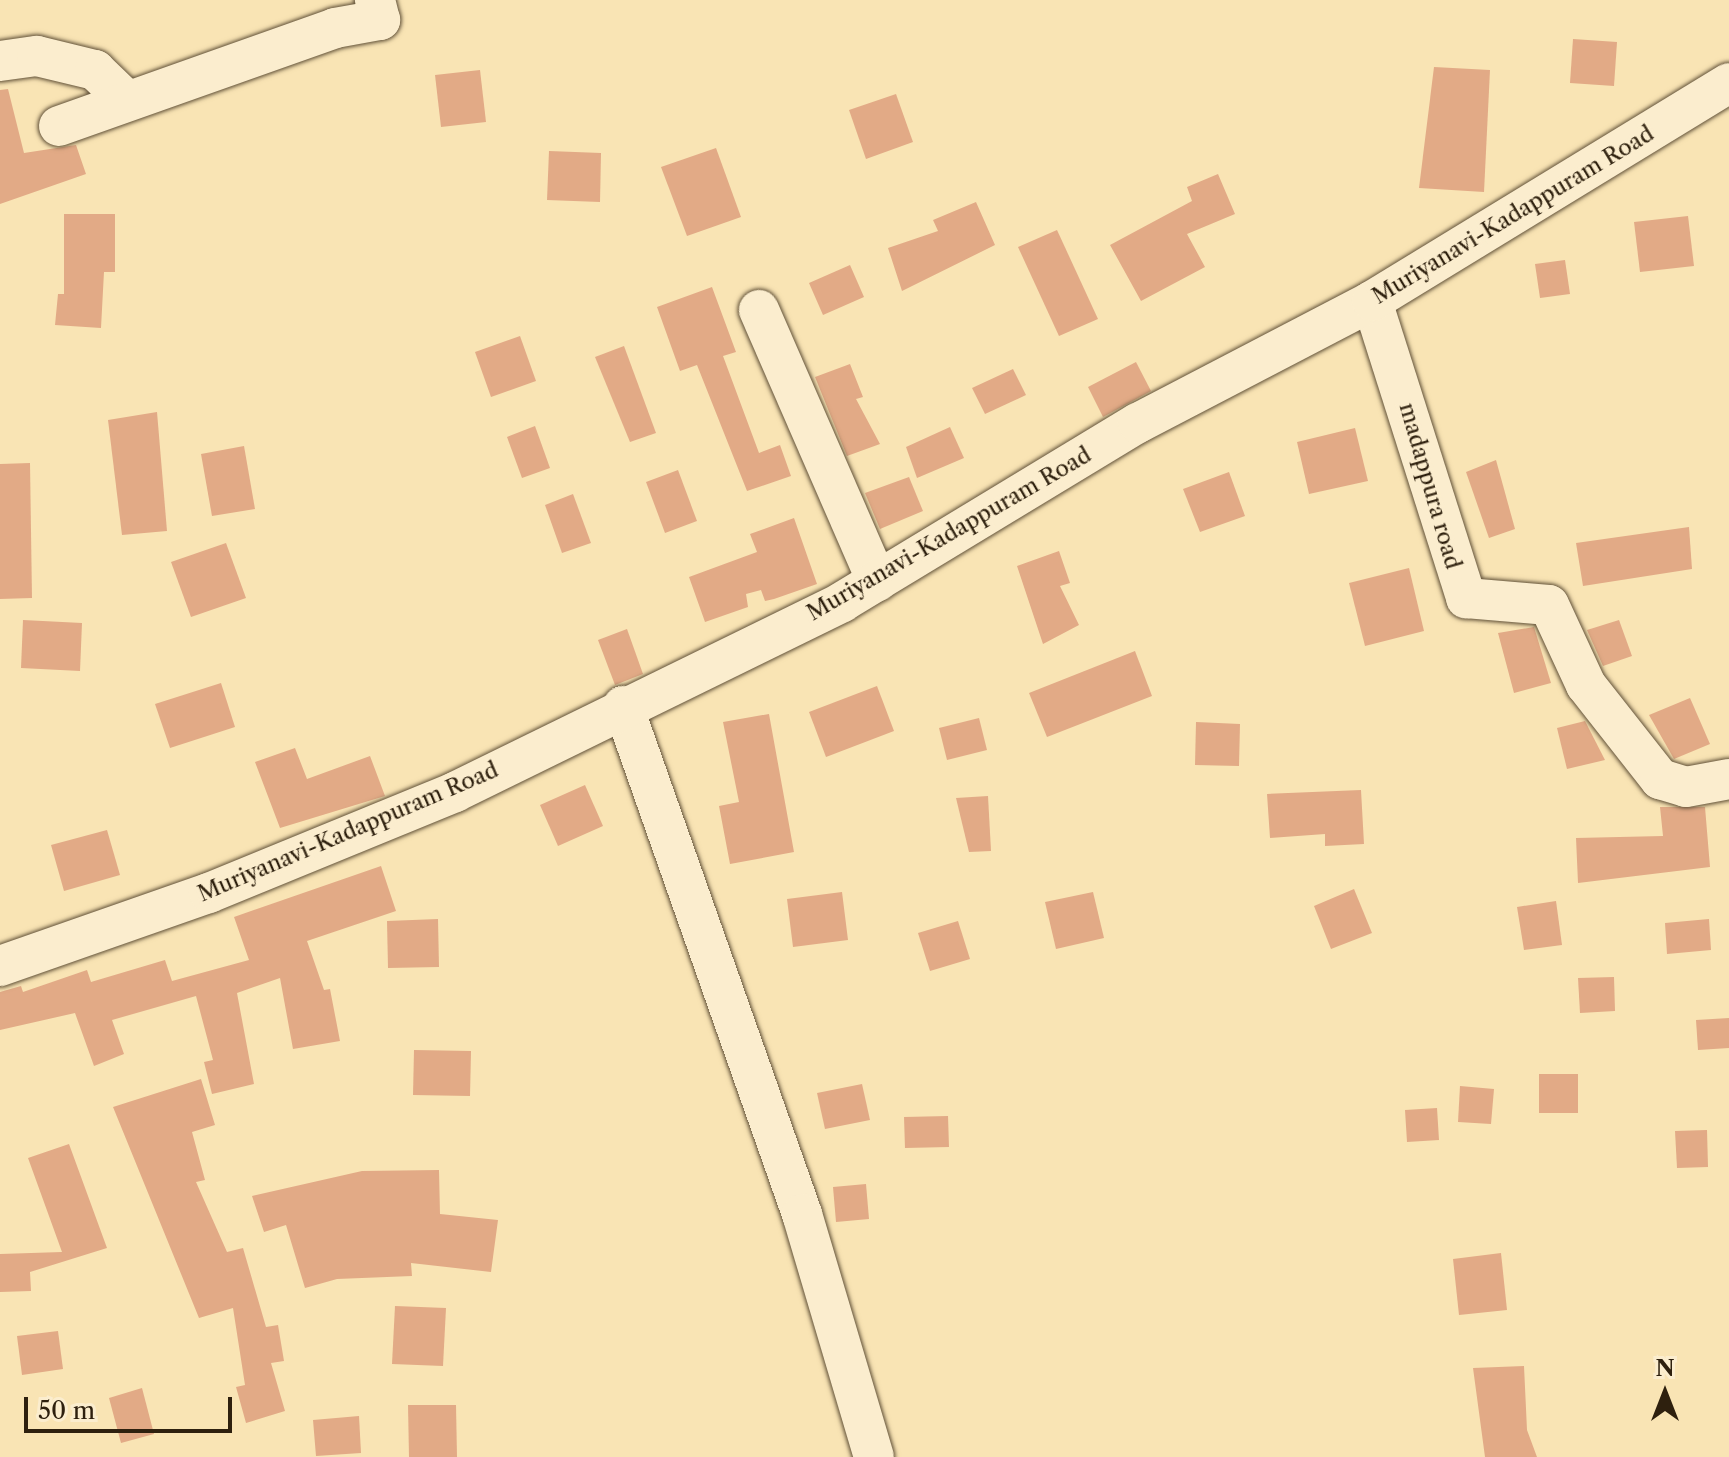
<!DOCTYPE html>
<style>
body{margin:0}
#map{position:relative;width:1729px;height:1457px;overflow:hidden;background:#f9e4b4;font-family:"Libre Caslon Text",serif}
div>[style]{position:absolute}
.building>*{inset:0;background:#e2aa86}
.roads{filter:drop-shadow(0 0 2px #615138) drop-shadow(0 0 2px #615138)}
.minor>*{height:40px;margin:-20px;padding:0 20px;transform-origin:20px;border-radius:20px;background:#fbedce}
span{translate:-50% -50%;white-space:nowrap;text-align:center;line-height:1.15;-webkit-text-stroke:7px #fbedce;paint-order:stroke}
.street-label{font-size:22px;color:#2e200e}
.north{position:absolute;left:1625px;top:1353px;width:80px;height:80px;-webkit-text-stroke:6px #fbedce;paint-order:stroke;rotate:0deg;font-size:22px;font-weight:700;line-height:32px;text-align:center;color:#2e200e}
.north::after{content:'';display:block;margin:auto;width:28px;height:36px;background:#2e200e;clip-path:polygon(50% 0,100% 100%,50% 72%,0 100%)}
.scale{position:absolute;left:24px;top:1397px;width:208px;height:36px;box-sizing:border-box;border:4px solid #2e200e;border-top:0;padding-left:10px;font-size:24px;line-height:28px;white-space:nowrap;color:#2e200e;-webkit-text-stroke:6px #fbedce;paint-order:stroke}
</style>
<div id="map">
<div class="building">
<div style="clip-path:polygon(1573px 39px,1617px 42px,1614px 86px,1570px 83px)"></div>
<div style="clip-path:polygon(1434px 67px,1490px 70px,1484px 192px,1419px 188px)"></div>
<div style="clip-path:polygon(480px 70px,486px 122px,441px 127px,435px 75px)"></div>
<div style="clip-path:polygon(8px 89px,24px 153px,76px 145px,86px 174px,0 204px,0 90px)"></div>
<div style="clip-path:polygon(896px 94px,913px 142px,866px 159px,849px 110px)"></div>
<div style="clip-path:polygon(716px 148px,741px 217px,687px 236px,661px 167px)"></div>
<div style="clip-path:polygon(549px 151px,601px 153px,600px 202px,547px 200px)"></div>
<div style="clip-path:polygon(1218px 174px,1235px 214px,1187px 234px,1205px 267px,1141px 301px,1110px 245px,1192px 201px,1187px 187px)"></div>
<div style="clip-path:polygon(976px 202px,995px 245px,902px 291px,888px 248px,938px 231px,933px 220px)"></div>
<div style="clip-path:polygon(64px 214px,115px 214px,115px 272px,104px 272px,101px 328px,55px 325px,58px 294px,64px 294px)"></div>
<div style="clip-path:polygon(1688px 216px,1694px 266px,1640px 272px,1634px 222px)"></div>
<div style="clip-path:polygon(1057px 230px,1098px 319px,1059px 336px,1018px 247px)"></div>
<div style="clip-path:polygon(1565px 260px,1570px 294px,1540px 298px,1535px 264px)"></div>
<div style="clip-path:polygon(850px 265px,864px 297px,823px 315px,809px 283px)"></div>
<div style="clip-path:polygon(712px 287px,736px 352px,723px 356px,759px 453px,780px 445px,791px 476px,747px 491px,697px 365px,680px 371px,657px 307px)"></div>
<div style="clip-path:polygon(520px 336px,536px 381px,491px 397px,475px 352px)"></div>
<div style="clip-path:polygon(624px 346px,656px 433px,630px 442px,595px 357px)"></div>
<div style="clip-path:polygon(1136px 362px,1151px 391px,1103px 417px,1088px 387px)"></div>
<div style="clip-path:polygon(850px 364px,863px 397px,856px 399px,880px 444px,847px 456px,815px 377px)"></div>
<div style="clip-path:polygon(1013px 369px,1026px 395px,985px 414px,972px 388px)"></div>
<div style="clip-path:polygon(157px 412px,167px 531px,122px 535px,108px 420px)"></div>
<div style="clip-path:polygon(535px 426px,550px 468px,522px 478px,507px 437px)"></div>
<div style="clip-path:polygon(950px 427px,964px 458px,917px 478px,906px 447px)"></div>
<div style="clip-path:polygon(1355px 428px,1368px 481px,1309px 494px,1297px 442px)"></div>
<div style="clip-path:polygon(244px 446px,255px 509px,212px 516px,201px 454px)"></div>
<div style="clip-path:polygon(1496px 460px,1515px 529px,1489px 538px,1466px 472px)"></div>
<div style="clip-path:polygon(30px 463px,32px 598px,0 599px,0 464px)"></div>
<div style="clip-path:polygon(678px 470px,697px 521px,665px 533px,646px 482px)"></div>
<div style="clip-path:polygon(1229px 472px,1245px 516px,1200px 532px,1183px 489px)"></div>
<div style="clip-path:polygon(909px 477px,923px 511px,880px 529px,865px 493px)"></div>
<div style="clip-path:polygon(573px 494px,591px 543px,562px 553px,545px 505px)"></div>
<div style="clip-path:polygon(794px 518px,817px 584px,774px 599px,765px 601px,761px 590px,746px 594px,748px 607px,705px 622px,689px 577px,757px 552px,750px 534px)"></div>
<div style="clip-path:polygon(1689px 527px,1692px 569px,1583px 586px,1576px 543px)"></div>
<div style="clip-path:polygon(226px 543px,246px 598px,191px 617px,171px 562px)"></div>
<div style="clip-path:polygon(1059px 551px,1070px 583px,1060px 586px,1079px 625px,1043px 644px,1017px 566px)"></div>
<div style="clip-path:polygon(1409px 568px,1424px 631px,1365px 646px,1349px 583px)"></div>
<div style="clip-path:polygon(23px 620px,82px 623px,80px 671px,21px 668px)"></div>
<div style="clip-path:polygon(1619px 620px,1632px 656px,1603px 666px,1587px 630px)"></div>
<div style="clip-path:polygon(1534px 627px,1551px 683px,1514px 693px,1498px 633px)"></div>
<div style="clip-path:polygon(627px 629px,643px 674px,615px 685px,598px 640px)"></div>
<div style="clip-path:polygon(1135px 651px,1152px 696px,1047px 737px,1029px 693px)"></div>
<div style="clip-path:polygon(221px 683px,235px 727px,170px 748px,155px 704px)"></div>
<div style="clip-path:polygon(877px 686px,894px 731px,826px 757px,809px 712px)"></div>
<div style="clip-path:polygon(1690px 698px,1710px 744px,1674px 759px,1649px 715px)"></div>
<div style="clip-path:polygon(769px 714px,794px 852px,730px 864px,719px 806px,739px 802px,723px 722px)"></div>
<div style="clip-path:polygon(979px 718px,987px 750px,947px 760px,939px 728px)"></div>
<div style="clip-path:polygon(1585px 721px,1605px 760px,1567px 769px,1557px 728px)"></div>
<div style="clip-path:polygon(1196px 722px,1240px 724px,1239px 766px,1195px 765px)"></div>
<div style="clip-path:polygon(295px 748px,307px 779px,370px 756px,385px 796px,280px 828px,255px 762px)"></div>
<div style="clip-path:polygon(585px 785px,603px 826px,558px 846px,540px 805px)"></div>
<div style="clip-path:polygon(1361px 790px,1364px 844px,1325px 846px,1325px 834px,1270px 838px,1267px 794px)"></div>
<div style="clip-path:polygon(988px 796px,991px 851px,969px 852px,956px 798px)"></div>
<div style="clip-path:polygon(1660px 807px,1705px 807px,1710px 867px,1578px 883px,1576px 838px,1663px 836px)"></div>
<div style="clip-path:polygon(107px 830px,120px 875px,64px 891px,51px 845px)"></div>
<div style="clip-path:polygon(381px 866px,396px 911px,307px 941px,324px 990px,330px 989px,340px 1041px,293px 1049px,280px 978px,237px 993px,254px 1084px,212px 1094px,204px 1062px,213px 1060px,196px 996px,112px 1020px,124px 1054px,94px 1066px,75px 1013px,0 1030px,0 992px,21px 986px,23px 992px,87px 970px,91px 982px,165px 960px,172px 981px,249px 960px,234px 917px)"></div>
<div style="clip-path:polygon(1354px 889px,1372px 933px,1331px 949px,1314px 906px)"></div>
<div style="clip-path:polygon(842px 892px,848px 940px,793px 947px,787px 899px)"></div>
<div style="clip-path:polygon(1093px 892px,1104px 938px,1056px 949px,1045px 902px)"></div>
<div style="clip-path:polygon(1556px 901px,1562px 945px,1524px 950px,1517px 907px)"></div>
<div style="clip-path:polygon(438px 919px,439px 967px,388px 968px,387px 921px)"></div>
<div style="clip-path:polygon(1709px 919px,1711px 950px,1667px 954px,1665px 923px)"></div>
<div style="clip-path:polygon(958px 921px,970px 959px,930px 971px,918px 933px)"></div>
<div style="clip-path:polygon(1614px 977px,1615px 1011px,1580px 1013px,1578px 978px)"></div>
<div style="clip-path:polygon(1729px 1018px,1729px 1048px,1698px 1050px,1696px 1020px)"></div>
<div style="clip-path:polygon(414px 1050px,471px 1051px,470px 1096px,413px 1095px)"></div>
<div style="clip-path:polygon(1539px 1074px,1578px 1074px,1578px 1113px,1539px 1113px)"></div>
<div style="clip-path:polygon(201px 1079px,215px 1125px,192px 1132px,205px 1180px,196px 1182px,227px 1252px,243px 1248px,266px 1327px,278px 1325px,284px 1361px,271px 1363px,285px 1411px,246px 1423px,236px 1387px,245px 1385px,233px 1308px,199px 1318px,113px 1107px)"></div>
<div style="clip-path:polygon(862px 1084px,870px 1120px,825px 1129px,817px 1093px)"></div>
<div style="clip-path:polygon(1460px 1086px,1494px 1089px,1491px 1124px,1458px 1122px)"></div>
<div style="clip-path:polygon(1437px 1108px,1439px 1140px,1407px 1142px,1405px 1110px)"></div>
<div style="clip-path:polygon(948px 1116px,949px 1147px,905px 1148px,904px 1117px)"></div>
<div style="clip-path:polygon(1707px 1130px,1708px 1167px,1677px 1168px,1675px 1131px)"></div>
<div style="clip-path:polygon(69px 1144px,107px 1248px,30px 1272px,31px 1291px,0 1292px,0 1254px,62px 1252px,28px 1158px)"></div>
<div style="clip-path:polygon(439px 1170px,440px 1214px,498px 1220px,491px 1272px,411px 1263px,412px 1276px,337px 1279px,305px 1288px,286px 1225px,264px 1232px,252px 1196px,362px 1171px)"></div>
<div style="clip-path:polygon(866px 1184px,869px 1219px,836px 1222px,833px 1187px)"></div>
<div style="clip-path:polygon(1501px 1253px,1507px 1310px,1459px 1315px,1453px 1259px)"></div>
<div style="clip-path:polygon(395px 1306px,446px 1308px,443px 1366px,392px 1364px)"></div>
<div style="clip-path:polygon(58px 1331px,63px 1369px,22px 1375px,17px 1336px)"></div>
<div style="clip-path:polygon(1524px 1366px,1527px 1430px,1537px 1457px,1485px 1457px,1473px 1368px)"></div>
<div style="clip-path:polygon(142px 1388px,154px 1434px,121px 1443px,109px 1398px)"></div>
<div style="clip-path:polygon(408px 1405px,456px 1405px,457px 1457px,409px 1457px)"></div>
<div style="clip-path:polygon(359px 1416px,361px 1453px,316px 1456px,313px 1420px)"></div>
</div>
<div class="roads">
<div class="minor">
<div style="left:0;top:61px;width:37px;rotate:-8deg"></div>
<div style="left:37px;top:56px;width:60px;rotate:13.6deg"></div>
<div style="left:95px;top:70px;width:43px;rotate:44.1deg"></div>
<div style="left:59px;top:126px;width:293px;rotate:-19.5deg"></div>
<div style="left:335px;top:28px;width:46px;rotate:-10.1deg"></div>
<div style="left:380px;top:20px;width:21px;rotate:-104deg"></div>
<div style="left:1372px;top:301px;width:312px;rotate:72.4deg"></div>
<div style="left:1466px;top:598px;width:83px;rotate:4.8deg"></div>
<div style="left:1549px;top:605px;width:88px;rotate:65.2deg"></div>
<div style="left:1586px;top:685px;width:120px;rotate:51.8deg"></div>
<div style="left:1660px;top:779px;width:27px;rotate:17deg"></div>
<div style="left:1686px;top:787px;width:44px;rotate:-10.5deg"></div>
<div style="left:759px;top:310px;width:296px;rotate:66.5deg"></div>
<div style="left:623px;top:706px;width:539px;rotate:70.59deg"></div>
<div style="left:802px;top:1214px;width:253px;rotate:73.5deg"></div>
<div style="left:0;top:966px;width:221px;rotate:-19.3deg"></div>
<div style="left:209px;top:893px;width:266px;rotate:-22.3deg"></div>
<div style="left:455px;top:792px;width:431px;rotate:-26.1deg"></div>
<div style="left:842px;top:602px;width:346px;rotate:-31.2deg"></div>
<div style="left:1138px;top:423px;width:264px;rotate:-27.5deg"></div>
<div style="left:1372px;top:301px;width:418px;rotate:-31.4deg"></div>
</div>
</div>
<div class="street-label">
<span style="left:1513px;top:215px;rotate:-31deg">Muriyanavi-Kadappuram Road</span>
<span style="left:1430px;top:486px;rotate:74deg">madappura road</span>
<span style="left:949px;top:534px;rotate:-30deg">Muriyanavi-Kadappuram Road</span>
<span style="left:348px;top:832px;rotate:-23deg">Muriyanavi-Kadappuram Road</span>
</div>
<div class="north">N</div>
<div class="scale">50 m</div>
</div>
